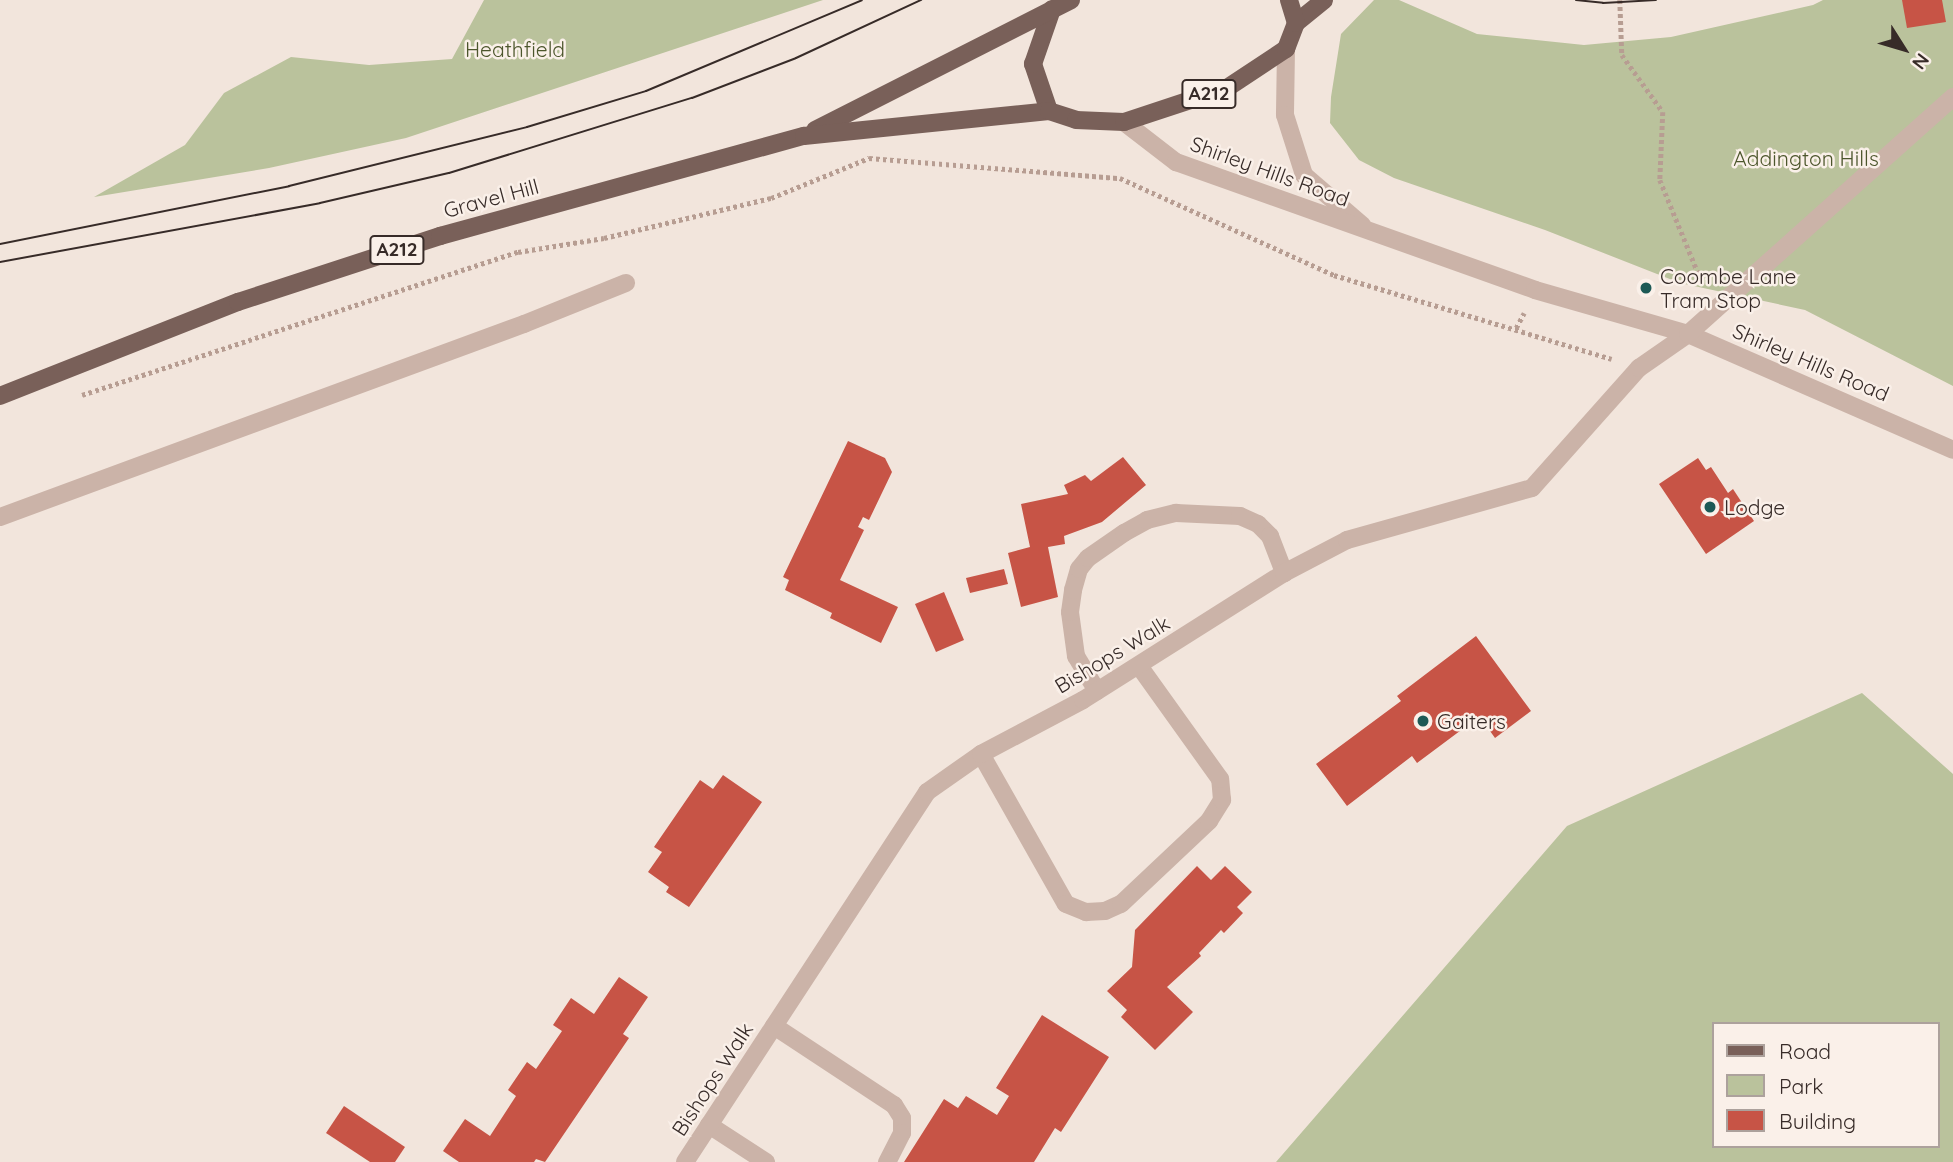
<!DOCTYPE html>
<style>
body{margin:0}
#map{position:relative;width:1953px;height:1162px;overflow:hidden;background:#f2e5dc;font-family:Quicksand,sans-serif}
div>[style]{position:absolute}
.green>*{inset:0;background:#bac29c}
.building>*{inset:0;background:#c75446}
.path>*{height:4.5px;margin-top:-2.25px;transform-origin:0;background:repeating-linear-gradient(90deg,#b79d92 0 3.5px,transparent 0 7px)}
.minor>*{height:18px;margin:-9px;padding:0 9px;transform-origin:9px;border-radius:9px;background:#cbb3a8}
.major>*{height:18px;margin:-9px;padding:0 9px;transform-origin:9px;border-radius:9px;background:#796059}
.tram>*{height:2px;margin:-1px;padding:0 1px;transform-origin:1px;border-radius:1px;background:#372b28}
.dots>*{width:19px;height:19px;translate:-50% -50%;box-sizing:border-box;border:4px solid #faf0e9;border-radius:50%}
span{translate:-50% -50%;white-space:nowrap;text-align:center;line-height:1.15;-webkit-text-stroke:5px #faf0e9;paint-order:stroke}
.shield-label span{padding:2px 5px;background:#faf0e9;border:2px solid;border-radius:5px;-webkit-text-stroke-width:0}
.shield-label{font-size:19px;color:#372b28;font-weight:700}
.park-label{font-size:21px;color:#4c562c}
.street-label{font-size:21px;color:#372b28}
.poi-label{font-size:21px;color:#372b28}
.left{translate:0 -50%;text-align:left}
.legend{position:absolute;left:1712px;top:1022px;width:228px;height:126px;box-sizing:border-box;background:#faf0e9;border:2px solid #aca19c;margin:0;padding:9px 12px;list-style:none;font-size:21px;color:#372b28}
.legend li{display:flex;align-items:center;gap:14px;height:35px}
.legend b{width:35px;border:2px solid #aca19c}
.north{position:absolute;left:1869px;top:14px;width:70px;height:70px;-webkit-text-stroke:5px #faf0e9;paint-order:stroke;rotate:127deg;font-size:19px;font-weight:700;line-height:28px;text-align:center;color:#372b28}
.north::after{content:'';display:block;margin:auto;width:24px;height:32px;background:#372b28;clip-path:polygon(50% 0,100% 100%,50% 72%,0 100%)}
</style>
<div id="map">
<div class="green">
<div style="clip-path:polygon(484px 0,823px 0,406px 138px,269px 168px,94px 197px,185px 145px,224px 93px,291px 57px,369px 65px,452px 59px)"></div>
<div style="clip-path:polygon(1374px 0,1399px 0,1477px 34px,1584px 45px,1671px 37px,1813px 5px,1823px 0,1953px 0,1953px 386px,1805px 310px,1680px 283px,1545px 230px,1394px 178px,1359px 160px,1330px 123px,1331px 97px,1341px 34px)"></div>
<div style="clip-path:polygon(evenodd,1862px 693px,1953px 774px,1953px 1162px,1276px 1162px,1567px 826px,1862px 693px,1713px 1024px,1937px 1024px,1937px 1146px,1713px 1146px,1713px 1024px)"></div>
</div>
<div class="building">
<div style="clip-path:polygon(1902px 0,1942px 0,1946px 22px,1907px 28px)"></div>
<div style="clip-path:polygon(848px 441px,885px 458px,892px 472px,869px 520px,863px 517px,858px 527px,864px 530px,840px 580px,898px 607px,881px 643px,830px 618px,832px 613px,785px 590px,789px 580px,783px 577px)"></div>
<div style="clip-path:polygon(1123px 457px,1146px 485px,1102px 522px,1064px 536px,1065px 544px,1048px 547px,1058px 597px,1021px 607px,1008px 553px,1030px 547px,1021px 504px,1068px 494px,1064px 485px,1085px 475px,1091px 481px)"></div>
<div style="clip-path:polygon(1698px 458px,1706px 470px,1711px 467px,1728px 493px,1733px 489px,1754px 521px,1706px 554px,1659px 484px)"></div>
<div style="clip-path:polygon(1004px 569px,1008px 584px,970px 593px,966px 578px)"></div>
<div style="clip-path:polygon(944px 592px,964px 640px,936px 652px,915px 604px)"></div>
<div style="clip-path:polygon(1476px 636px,1531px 711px,1495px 738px,1485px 724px,1481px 726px,1476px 719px,1417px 763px,1412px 756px,1347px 806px,1316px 764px,1401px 701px,1397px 696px)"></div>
<div style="clip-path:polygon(723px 775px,762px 802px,689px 907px,666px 892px,669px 887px,648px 872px,662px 852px,654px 847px,700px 780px,713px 789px)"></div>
<div style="clip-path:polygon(1197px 866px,1211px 880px,1225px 866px,1252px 892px,1237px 907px,1243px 913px,1224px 933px,1221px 930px,1199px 953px,1201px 956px,1167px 987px,1193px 1012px,1155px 1050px,1121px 1017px,1127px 1010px,1107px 991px,1132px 967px,1135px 930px)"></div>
<div style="clip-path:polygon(619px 977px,648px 997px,623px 1034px,629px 1038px,545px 1162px,536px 1159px,534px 1162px,459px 1162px,443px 1151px,465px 1119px,490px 1136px,516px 1096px,508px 1090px,527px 1062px,536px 1069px,562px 1031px,553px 1025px,571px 998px,594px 1014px)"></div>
<div style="clip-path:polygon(1042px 1015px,1109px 1057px,1061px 1132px,1055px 1128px,1034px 1162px,904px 1162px,944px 1099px,958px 1108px,966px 1096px,997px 1115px,1009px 1096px,996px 1088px)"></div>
<div style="clip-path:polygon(344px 1106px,405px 1147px,395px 1162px,370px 1162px,326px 1133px)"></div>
</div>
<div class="path">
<div style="left:1620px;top:0;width:55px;rotate:87.9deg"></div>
<div style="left:1622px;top:55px;width:70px;rotate:54.3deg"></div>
<div style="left:1663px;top:112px;width:68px;rotate:92.5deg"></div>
<div style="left:1660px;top:180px;width:113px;rotate:67.7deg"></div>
<div style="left:1516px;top:328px;width:17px;rotate:-62deg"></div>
<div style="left:82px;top:395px;width:459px;rotate:-18.2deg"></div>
<div style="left:518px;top:252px;width:87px;rotate:-9.2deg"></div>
<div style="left:604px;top:238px;width:172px;rotate:-13.5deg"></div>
<div style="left:771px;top:198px;width:106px;rotate:-22.2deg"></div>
<div style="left:869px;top:158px;width:252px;rotate:4.6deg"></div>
<div style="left:1120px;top:178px;width:235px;rotate:24.4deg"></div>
<div style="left:1334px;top:275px;width:290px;rotate:16.8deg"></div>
</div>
<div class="minor">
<div style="left:1286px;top:49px;width:66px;rotate:90.9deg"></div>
<div style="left:1285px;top:115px;width:63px;rotate:72.4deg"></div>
<div style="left:1304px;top:175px;width:77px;rotate:40.8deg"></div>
<div style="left:1124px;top:122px;width:66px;rotate:37.6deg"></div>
<div style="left:1176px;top:162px;width:381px;rotate:19.6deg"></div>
<div style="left:1535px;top:290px;width:159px;rotate:16deg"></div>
<div style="left:1688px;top:334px;width:289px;rotate:23.6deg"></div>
<div style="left:0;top:517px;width:558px;rotate:-20.22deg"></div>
<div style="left:524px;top:324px;width:110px;rotate:-21.9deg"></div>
<div style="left:1097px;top:691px;width:41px;rotate:-121deg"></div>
<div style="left:1076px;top:656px;width:44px;rotate:-97.8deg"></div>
<div style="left:1070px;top:612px;width:22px;rotate:-82deg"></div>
<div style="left:1073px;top:590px;width:22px;rotate:-74deg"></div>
<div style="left:1079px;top:569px;width:14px;rotate:-51deg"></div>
<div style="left:1088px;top:558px;width:44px;rotate:-34.8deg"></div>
<div style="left:1124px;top:533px;width:26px;rotate:-29deg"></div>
<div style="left:1147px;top:520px;width:30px;rotate:-14deg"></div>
<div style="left:1176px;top:513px;width:64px;rotate:2.7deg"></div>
<div style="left:1240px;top:516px;width:20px;rotate:24deg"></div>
<div style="left:1258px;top:524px;width:17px;rotate:45deg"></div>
<div style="left:1270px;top:536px;width:40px;rotate:69deg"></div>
<div style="left:981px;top:754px;width:172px;rotate:60.5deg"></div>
<div style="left:1066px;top:904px;width:22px;rotate:22deg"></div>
<div style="left:1086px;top:912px;width:19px;rotate:-3deg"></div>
<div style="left:1105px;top:911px;width:17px;rotate:-24deg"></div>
<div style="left:1121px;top:904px;width:121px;rotate:-43.3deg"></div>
<div style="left:1209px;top:821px;width:25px;rotate:-58deg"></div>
<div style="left:1222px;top:800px;width:21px;rotate:-95deg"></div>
<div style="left:1220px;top:779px;width:139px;rotate:-125.6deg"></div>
<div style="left:774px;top:1026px;width:144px;rotate:33.4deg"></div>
<div style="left:894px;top:1105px;width:15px;rotate:58deg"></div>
<div style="left:902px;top:1118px;width:15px;rotate:90deg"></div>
<div style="left:902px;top:1133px;width:33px;rotate:117deg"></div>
<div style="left:709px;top:1125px;width:68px;rotate:33deg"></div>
<div style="left:685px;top:1162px;width:442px;rotate:-56.8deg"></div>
<div style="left:927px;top:792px;width:66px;rotate:-35.1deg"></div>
<div style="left:981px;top:754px;width:115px;rotate:-27.9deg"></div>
<div style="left:1083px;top:700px;width:238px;rotate:-32.3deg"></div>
<div style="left:1284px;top:573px;width:71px;rotate:-27.6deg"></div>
<div style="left:1347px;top:540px;width:192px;rotate:-15.7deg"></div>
<div style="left:1532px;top:488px;width:161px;rotate:-48.3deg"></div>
<div style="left:1639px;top:368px;width:60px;rotate:-34.8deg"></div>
<div style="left:1688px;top:334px;width:356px;rotate:-41.8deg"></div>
</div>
<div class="major">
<div style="left:1296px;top:23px;width:36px;rotate:-39deg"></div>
<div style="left:1049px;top:111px;width:50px;rotate:-108.8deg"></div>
<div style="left:1033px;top:64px;width:58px;rotate:-70.9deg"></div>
<div style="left:815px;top:130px;width:287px;rotate:-26.9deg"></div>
<div style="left:0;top:396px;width:256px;rotate:-21.6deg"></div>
<div style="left:238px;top:302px;width:213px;rotate:-18.1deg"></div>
<div style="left:440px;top:236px;width:377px;rotate:-15.4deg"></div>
<div style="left:804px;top:136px;width:246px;rotate:-5.8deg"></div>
<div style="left:1049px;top:111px;width:28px;rotate:18deg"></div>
<div style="left:1076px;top:120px;width:48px;rotate:2.4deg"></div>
<div style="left:1124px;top:122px;width:108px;rotate:-18.3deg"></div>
<div style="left:1227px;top:88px;width:71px;rotate:-33.5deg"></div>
<div style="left:1286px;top:49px;width:28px;rotate:-69deg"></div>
<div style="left:1296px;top:23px;width:24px;rotate:-107deg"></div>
</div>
<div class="tram">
<div style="left:1576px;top:0;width:27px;rotate:6deg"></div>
<div style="left:1603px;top:3px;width:53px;rotate:-3.2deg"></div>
<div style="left:0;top:244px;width:295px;rotate:-11.3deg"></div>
<div style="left:289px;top:186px;width:245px;rotate:-13.9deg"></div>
<div style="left:527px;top:127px;width:124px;rotate:-16.8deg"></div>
<div style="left:646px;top:91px;width:234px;rotate:-22.8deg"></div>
<div style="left:0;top:262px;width:325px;rotate:-10.4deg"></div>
<div style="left:320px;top:203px;width:132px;rotate:-13.1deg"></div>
<div style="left:449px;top:173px;width:254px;rotate:-17.2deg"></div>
<div style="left:692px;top:98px;width:111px;rotate:-21deg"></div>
<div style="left:796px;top:58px;width:138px;rotate:-24.9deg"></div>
</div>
<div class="dots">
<div style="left:1646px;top:288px;background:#1d5955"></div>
<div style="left:1710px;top:507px;background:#1d5955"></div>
<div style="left:1423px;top:721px;background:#1d5955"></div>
</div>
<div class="shield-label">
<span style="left:1209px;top:94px">A212</span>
<span style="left:397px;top:250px">A212</span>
</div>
<div class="park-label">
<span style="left:515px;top:49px">Heathfield</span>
<span style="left:1806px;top:158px">Addington Hills</span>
</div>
<div class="street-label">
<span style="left:1270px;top:171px;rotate:20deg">Shirley Hills Road</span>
<span style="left:491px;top:198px;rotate:-15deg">Gravel Hill</span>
<span style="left:1811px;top:362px;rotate:23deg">Shirley Hills Road</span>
<span style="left:1112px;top:654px;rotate:-31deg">Bishops Walk</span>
<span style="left:712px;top:1079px;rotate:-57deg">Bishops Walk</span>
</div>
<div class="poi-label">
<span class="left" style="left:1660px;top:288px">Coombe Lane<br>Tram Stop</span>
<span class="left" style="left:1724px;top:507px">Lodge</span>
<span class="left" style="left:1437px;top:721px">Gaiters</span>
</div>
<ul class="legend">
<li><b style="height:9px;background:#796059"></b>Road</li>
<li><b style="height:19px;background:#bac29c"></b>Park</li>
<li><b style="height:19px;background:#c75446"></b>Building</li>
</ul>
<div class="north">N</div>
</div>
